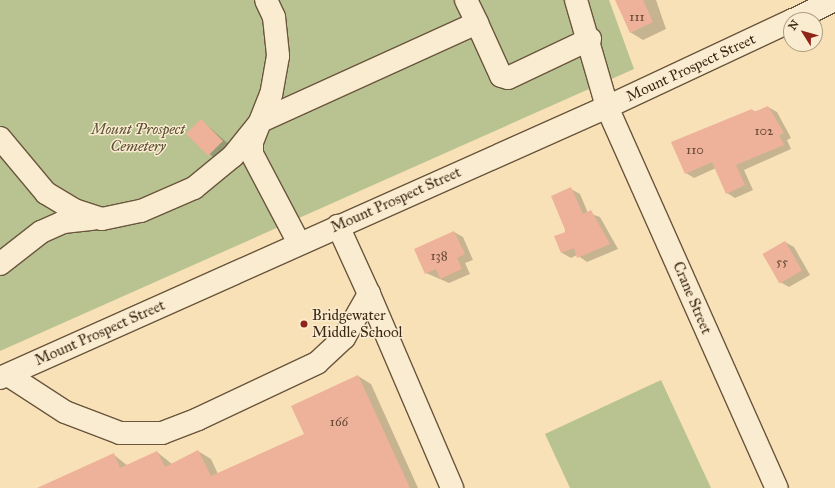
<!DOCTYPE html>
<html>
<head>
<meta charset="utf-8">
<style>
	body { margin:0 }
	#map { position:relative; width:835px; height:488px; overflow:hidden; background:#f8e1b6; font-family:"IM FELL Great Primer",serif }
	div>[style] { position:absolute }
	.green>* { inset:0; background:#b9c391 }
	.shadow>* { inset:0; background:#0003; transform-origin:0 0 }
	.building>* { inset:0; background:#eeb19a; transform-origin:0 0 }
	.roads { filter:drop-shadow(1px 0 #6a563d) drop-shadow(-1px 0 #6a563d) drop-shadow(0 1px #6a563d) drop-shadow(0 -1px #6a563d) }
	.minor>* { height:22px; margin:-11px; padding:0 11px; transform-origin:11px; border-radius:11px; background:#faecd0 }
	.dots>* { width:11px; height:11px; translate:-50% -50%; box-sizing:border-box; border:2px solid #faecd0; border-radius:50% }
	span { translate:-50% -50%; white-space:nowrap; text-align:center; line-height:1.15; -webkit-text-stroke:3px #faecd0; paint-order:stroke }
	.number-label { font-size:13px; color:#684a36 }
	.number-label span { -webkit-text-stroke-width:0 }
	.street-label { font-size:15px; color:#3b2715 }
	.park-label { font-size:15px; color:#5a4e34; font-style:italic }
	.poi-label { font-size:15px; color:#3b2715 }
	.left { translate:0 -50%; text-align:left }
	.north { position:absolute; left:783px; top:12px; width:40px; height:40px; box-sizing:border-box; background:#faecd0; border:1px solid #ae9d85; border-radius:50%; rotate:307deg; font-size:11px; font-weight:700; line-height:16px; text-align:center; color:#3b2715 }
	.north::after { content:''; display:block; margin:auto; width:14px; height:18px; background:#8f2418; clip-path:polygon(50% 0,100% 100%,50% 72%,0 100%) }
</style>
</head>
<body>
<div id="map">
	<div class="green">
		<i style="clip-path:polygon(0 0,609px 0,634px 69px,0 351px)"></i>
		<i style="clip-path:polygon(661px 380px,711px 488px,570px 488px,545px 434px)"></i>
	</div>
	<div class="shadow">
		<i style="clip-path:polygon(616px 0,656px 0,666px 29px,643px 40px,630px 32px)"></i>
		<i style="clip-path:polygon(768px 107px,777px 112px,791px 138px,787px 140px,791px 149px,744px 170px,753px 190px,735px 198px,727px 193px,716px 168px,694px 178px,686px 173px,752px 110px,756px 112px)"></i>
		<i style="left:201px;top:120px;width:40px;height:20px;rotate:41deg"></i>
		<i style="clip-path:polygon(571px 189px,580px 194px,588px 213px,600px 217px,618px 249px,587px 262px,577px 255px,571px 258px,562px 253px)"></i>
		<i style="clip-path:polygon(454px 232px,463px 237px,473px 260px,465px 263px,470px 274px,449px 283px,426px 273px)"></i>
		<i style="clip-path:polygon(785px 242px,794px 247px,810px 275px,789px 287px,780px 282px)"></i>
		<i style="clip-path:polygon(358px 376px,371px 384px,418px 488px,40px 488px,113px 454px,128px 466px,157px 452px,172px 464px,198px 451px,211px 459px,218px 474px,305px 435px)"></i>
	</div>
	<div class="building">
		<i style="clip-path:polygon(615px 0,643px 0,653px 22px,630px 33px)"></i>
		<i style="clip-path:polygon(768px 106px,784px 133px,779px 135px,784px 145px,736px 165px,745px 185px,726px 194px,712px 162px,685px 174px,671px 142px,752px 109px,754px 112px)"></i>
		<i style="left:201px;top:119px;width:31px;height:21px;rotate:45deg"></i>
		<i style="clip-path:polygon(571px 187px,583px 214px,591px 210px,610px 244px,577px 258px,574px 248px,561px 253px,554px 236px,566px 232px,551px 196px)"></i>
		<i style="clip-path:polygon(454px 231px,465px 254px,457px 258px,462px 269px,440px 279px,436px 269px,425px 274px,414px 249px)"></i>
		<i style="left:785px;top:241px;width:34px;height:26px;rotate:60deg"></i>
		<i style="clip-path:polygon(358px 375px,410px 488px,37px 488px,114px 453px,120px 468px,157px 451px,165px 467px,198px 450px,211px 476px,304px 434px,291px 406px)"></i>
	</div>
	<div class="roads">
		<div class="minor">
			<i style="left:266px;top:0;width:19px;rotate:65deg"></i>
			<i style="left:274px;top:17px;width:39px;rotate:84deg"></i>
			<i style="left:278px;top:56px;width:39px;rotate:100deg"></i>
			<i style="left:271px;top:94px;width:52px;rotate:111.6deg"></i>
			<i style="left:252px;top:142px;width:12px;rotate:90deg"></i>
			<i style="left:252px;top:154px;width:101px;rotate:62.2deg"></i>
			<i style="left:466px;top:0;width:25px;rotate:64deg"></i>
			<i style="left:576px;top:0;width:111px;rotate:73.8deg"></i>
			<i style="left:607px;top:107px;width:417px;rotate:66deg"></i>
			<i style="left:793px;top:20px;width:47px;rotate:-25.5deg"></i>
			<i style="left:0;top:138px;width:72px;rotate:50.1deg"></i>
			<i style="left:46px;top:193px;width:33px;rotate:31deg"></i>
			<i style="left:74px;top:210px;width:29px;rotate:18deg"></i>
			<i style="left:102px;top:219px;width:40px;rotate:-12deg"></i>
			<i style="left:141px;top:211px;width:58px;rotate:-23.5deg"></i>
			<i style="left:194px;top:188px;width:50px;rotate:-39.4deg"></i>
			<i style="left:233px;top:156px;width:45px;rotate:-51.3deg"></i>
			<i style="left:261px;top:121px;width:237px;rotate:-24.4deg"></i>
			<i style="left:477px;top:23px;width:58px;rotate:65.6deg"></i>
			<i style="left:501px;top:76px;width:7px;rotate:16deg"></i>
			<i style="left:508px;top:78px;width:91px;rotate:-25.4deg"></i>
			<i style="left:0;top:264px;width:52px;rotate:-38deg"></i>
			<i style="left:41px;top:232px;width:24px;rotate:-24deg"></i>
			<i style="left:63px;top:222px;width:30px;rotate:-6deg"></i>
			<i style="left:369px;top:294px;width:211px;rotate:66.8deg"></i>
			<i style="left:8px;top:375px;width:68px;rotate:33deg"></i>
			<i style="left:65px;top:412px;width:59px;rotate:20.9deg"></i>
			<i style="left:120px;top:433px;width:42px"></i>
			<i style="left:162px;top:433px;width:39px;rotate:-21deg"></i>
			<i style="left:198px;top:419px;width:132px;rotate:-25.2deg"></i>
			<i style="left:317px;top:363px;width:37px;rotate:-43deg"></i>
			<i style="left:344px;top:338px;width:51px;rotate:-60.4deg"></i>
			<i style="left:369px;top:294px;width:75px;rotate:-114.5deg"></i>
			<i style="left:0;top:378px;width:665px;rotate:-24.06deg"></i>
			<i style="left:607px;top:107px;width:203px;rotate:-25.1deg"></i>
		</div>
	</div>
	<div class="dots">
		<i style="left:304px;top:324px;background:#8f2418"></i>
	</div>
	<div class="number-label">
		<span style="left:637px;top:17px">111</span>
		<span style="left:764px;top:131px">102</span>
		<span style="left:695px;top:150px">110</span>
		<span style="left:439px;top:256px">138</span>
		<span style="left:782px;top:262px">55</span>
		<span style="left:339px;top:422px">166</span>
	</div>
	<div class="street-label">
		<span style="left:691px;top:68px;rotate:-25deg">Mount Prospect Street</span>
		<span style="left:396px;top:200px;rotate:-24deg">Mount Prospect Street</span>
		<span style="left:692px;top:298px;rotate:67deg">Crane Street</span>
		<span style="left:100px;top:333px;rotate:-24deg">Mount Prospect Street</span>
	</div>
	<div class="park-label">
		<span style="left:138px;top:138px">Mount Prospect<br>Cemetery</span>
	</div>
	<div class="poi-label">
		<span class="left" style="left:312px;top:324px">Bridgewater<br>Middle School</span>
	</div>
	<div class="north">N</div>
</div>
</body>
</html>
